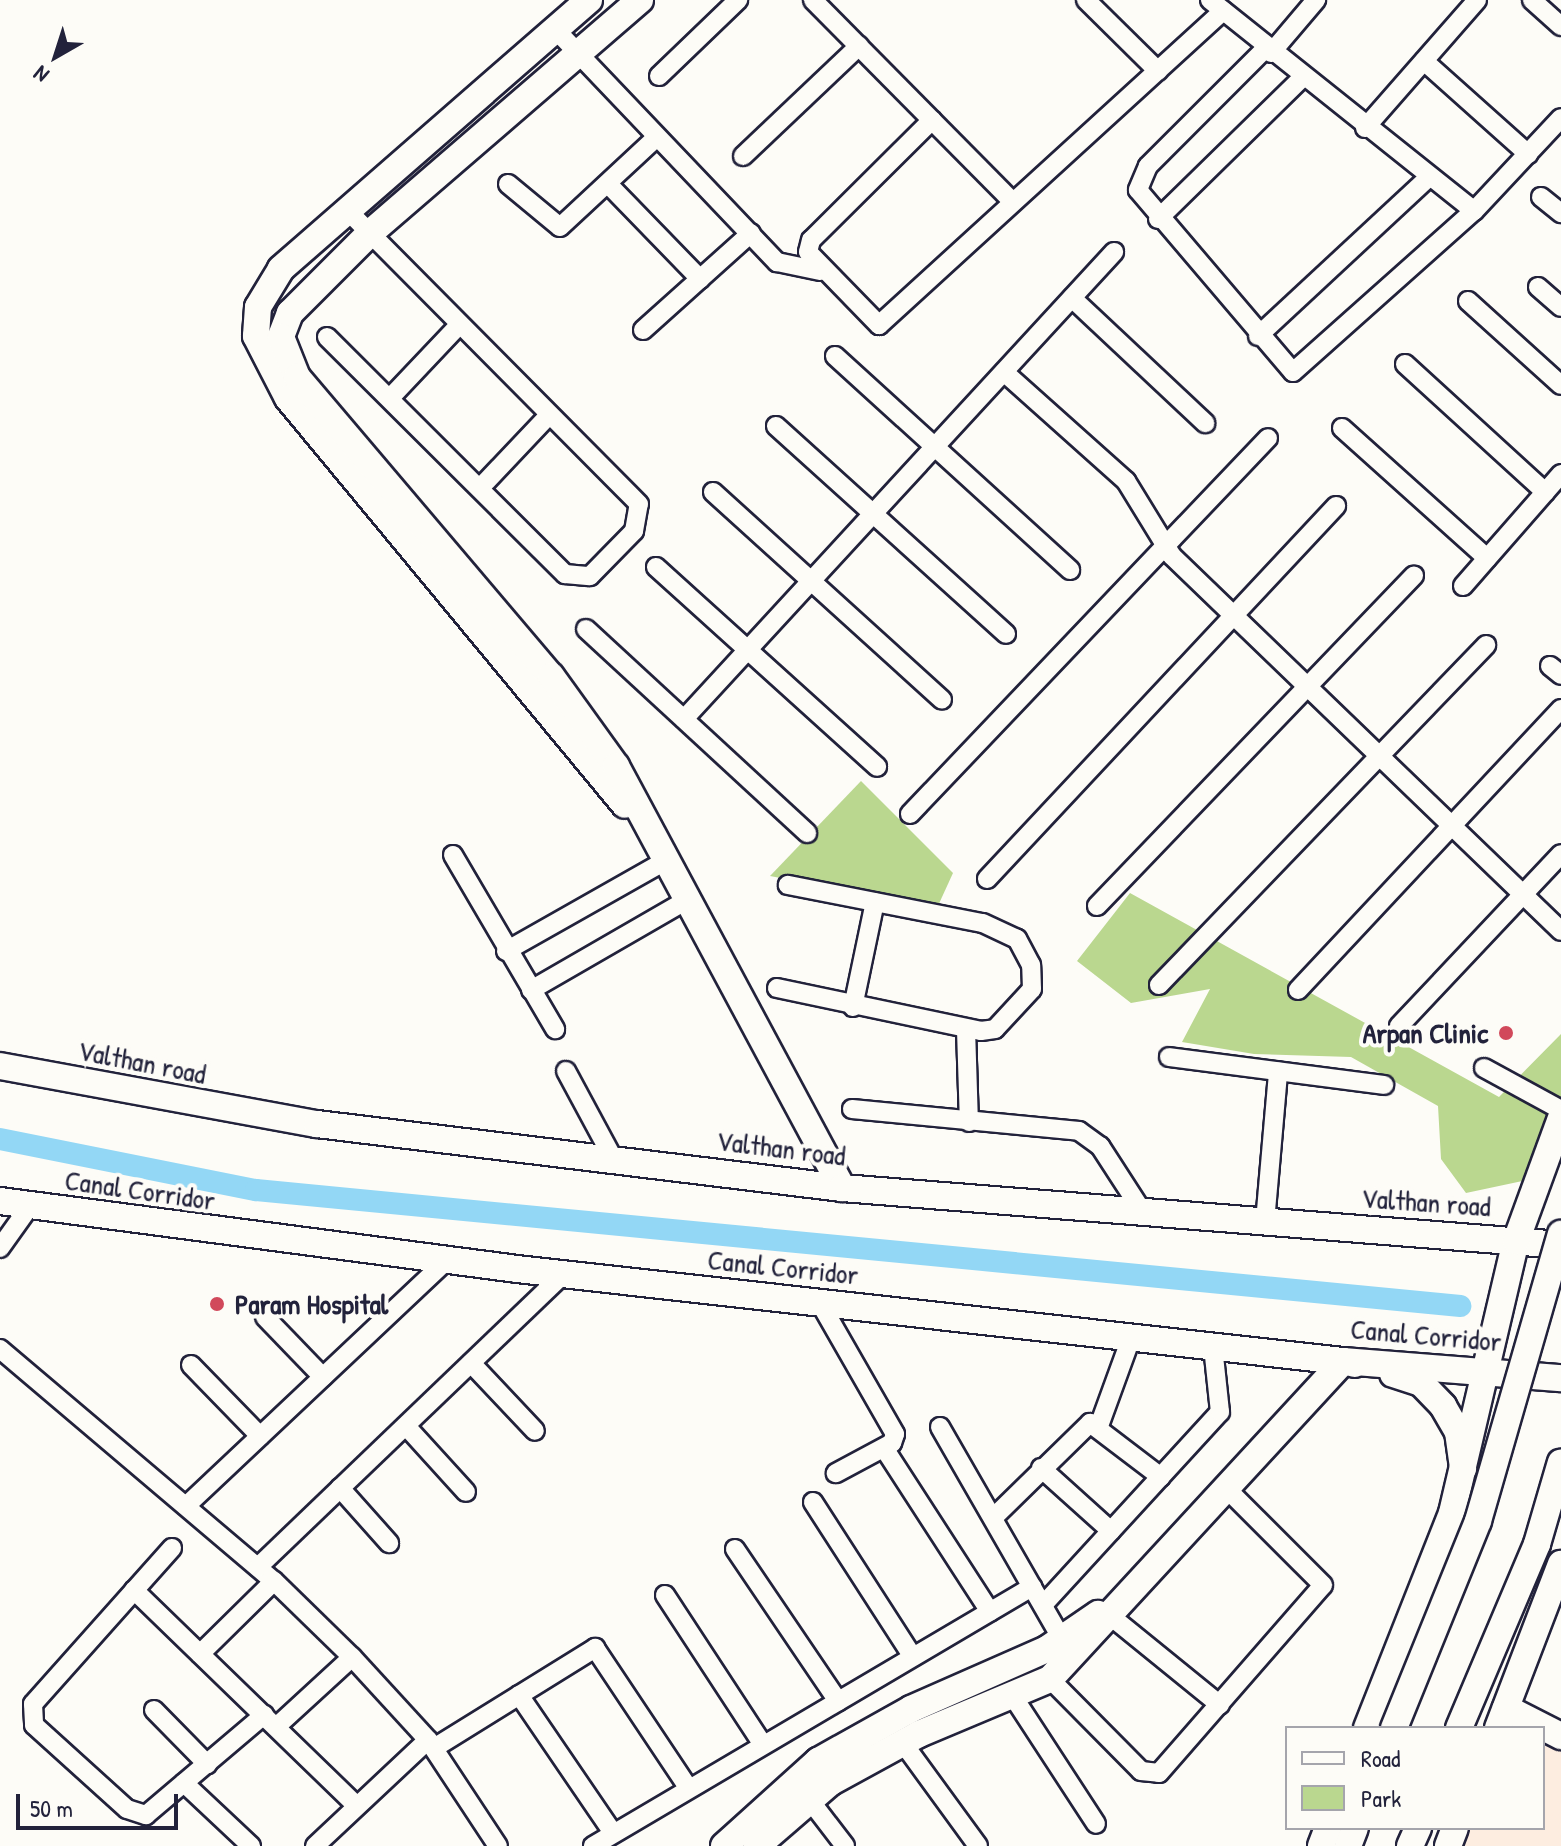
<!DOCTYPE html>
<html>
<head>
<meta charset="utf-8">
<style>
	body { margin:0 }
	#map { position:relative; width:1561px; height:1846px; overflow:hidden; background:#fdfcf7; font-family:"Patrick Hand",sans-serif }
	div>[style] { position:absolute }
	.built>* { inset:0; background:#fdede0 }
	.green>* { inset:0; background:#bad78f }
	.canal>* { height:22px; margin:-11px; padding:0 11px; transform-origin:11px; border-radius:11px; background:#93d7f5 }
	.roads { filter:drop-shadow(2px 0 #22223b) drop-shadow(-2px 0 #22223b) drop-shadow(0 2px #22223b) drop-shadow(0 -2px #22223b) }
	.street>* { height:18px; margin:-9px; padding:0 9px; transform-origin:9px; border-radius:9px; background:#fdfcf7 }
	.secondary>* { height:26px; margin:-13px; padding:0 13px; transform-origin:13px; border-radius:13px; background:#fdfcf7 }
	.bridges { filter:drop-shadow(2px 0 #22223b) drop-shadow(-2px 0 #22223b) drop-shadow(0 2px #22223b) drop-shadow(0 -2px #22223b) }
	.secondary-bridge>* { height:26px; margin:-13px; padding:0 13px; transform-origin:13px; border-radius:13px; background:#fdfcf7 }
	.dots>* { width:22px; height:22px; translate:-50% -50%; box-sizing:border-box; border:4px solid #fdfcf7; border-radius:50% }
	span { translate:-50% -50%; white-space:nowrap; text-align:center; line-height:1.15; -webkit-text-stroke:8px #fdfcf7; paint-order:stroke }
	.poi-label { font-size:28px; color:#22223b; font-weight:700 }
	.right { translate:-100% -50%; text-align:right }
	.left { translate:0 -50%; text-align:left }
	.street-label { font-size:28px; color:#22223b }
	.legend { position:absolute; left:1285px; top:1726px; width:260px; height:104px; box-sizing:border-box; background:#fdfcf7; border:2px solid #a5a5ac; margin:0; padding:10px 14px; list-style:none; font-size:24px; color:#22223b }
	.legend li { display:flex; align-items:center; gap:16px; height:40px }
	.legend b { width:40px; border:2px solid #a5a5ac }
	.north { position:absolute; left:16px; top:16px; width:80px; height:80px; -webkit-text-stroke:6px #fdfcf7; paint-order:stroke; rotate:219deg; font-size:22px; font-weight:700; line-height:32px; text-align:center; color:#22223b }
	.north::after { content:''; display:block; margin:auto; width:28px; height:36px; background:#22223b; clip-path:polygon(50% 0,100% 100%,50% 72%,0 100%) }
	.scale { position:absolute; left:16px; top:1794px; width:162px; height:36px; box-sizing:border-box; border:4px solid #22223b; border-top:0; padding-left:10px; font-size:24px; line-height:28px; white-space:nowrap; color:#22223b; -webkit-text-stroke:6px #fdfcf7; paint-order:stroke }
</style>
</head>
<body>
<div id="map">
	<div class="built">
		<i style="clip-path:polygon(1543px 1741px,1561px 1751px,1561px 1846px,1458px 1846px,1466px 1828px,1543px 1828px)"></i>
	</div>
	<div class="green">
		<i style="clip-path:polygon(861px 781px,953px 873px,937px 908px,770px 876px)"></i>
		<i style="clip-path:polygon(1130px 893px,1499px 1097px,1561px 1034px,1561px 1100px,1527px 1180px,1466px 1193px,1441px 1159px,1438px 1106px,1351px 1057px,1254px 1054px,1182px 1042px,1210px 989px,1131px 1003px,1077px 961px)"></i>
	</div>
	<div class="canal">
		<i style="left:0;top:1139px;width:261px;rotate:11.3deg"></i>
		<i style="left:256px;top:1190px;width:1210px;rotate:5.5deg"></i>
	</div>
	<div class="roads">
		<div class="street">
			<i style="left:813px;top:0;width:284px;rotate:45.3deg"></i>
			<i style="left:1086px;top:0;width:101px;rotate:44.6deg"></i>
			<i style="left:1210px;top:0;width:338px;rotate:38.6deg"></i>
			<i style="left:1532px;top:0;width:39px;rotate:42deg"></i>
			<i style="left:555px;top:29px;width:322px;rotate:46.4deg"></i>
			<i style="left:777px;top:262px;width:44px;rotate:11.8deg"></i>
			<i style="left:1266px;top:48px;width:167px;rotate:135deg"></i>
			<i style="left:1148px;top:166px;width:26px;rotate:113deg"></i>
			<i style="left:1138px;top:190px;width:239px;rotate:49.6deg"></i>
			<i style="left:1293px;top:372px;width:242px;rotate:-41.7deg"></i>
			<i style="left:1474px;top:211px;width:127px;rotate:-46.9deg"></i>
			<i style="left:1271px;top:53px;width:70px;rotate:-49.7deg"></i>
			<i style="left:1424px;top:61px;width:140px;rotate:41.8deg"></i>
			<i style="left:659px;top:76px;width:110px;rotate:-43.9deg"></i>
			<i style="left:932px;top:120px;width:170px;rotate:135.2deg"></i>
			<i style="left:811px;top:240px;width:12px;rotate:104deg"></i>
			<i style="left:808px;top:252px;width:102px;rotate:45.8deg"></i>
			<i style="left:879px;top:325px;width:466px;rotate:-42.4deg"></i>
			<i style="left:1365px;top:128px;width:170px;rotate:-48.8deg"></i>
			<i style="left:743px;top:156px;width:160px;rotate:-43.5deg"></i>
			<i style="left:508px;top:184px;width:67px;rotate:39.6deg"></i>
			<i style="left:560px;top:227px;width:132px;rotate:-42.9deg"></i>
			<i style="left:609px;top:185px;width:131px;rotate:45.9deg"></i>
			<i style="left:1541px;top:197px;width:26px;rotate:39deg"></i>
			<i style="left:1158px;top:219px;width:202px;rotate:-44.4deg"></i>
			<i style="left:1538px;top:287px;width:30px;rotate:41deg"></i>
			<i style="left:1072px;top:298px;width:183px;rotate:43.2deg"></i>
			<i style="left:1468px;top:301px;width:125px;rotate:42.1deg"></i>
			<i style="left:643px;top:330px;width:145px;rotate:-41.9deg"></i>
			<i style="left:1258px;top:336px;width:233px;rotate:-42.9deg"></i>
			<i style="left:327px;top:337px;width:336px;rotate:44.9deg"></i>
			<i style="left:565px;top:574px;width:25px;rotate:5deg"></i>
			<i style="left:590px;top:576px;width:63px;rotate:-45.6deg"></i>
			<i style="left:634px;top:531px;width:27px;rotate:-80deg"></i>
			<i style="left:639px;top:504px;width:417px;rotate:-134.8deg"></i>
			<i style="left:835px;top:356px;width:318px;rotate:42.3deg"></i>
			<i style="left:1405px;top:364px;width:190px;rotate:42.4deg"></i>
			<i style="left:1004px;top:372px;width:164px;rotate:41.8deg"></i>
			<i style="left:1126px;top:481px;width:88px;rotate:58.5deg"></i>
			<i style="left:1172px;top:556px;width:540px;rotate:43.95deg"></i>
			<i style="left:390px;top:398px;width:100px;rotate:-46.6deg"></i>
			<i style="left:776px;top:426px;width:310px;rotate:42.1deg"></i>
			<i style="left:1342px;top:428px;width:195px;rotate:41.9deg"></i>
			<i style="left:480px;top:488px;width:100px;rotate:-46.6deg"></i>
			<i style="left:713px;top:492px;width:309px;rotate:42.2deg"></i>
			<i style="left:656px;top:567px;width:298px;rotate:42.1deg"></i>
			<i style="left:1463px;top:586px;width:149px;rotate:-48.8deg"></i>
			<i style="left:586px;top:629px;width:301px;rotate:42.7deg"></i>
			<i style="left:1550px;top:666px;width:14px;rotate:39deg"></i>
			<i style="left:684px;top:719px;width:635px;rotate:-47.36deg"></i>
			<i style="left:910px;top:814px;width:519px;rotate:-46.4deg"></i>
			<i style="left:453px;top:855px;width:202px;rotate:59.6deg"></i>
			<i style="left:987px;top:879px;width:511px;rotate:-46.9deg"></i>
			<i style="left:1097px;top:906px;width:458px;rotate:-46.2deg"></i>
			<i style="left:506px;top:951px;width:180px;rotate:-29.5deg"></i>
			<i style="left:1159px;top:985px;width:472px;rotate:-46.1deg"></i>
			<i style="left:777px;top:988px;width:208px;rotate:11.9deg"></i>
			<i style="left:981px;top:1031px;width:14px;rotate:-8deg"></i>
			<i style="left:995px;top:1029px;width:54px;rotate:-47.2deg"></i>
			<i style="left:1032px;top:989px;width:24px;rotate:-92deg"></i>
			<i style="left:1031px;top:965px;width:30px;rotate:-118deg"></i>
			<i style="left:1017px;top:939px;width:38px;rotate:-155deg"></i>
			<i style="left:982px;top:923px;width:198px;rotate:-168.9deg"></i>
			<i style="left:531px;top:990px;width:178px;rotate:-30deg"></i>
			<i style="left:1298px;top:990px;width:385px;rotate:-46.9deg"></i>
			<i style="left:853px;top:1007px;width:107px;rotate:-78.2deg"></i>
			<i style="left:1399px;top:1026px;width:236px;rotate:-46.7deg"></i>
			<i style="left:966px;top:1029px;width:93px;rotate:88.2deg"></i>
			<i style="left:1169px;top:1057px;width:217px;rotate:7.4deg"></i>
			<i style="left:1484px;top:1068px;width:88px;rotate:28.6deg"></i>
			<i style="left:566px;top:1071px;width:101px;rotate:61.7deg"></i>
			<i style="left:852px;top:1109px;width:228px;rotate:5.5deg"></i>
			<i style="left:1079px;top:1131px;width:26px;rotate:36deg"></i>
			<i style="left:1100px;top:1146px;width:77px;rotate:57.1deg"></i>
			<i style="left:1265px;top:1222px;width:151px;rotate:-85deg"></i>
			<i style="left:0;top:1248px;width:52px;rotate:-54.5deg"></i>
			<i style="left:820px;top:1303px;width:151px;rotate:60.2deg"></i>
			<i style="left:895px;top:1434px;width:9px;rotate:108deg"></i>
			<i style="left:892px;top:1443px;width:64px;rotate:151.8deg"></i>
			<i style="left:265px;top:1317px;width:83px;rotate:46deg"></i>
			<i style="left:0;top:1349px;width:359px;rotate:40.3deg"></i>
			<i style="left:274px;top:1581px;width:109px;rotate:44.3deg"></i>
			<i style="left:352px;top:1657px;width:113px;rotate:47.5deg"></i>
			<i style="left:428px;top:1740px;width:127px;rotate:56.6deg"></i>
			<i style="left:471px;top:1363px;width:93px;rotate:46.7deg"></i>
			<i style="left:191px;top:1365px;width:99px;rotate:45.8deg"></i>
			<i style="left:406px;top:1426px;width:89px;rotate:47.7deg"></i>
			<i style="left:1099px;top:1426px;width:94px;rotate:-70deg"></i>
			<i style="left:940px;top:1427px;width:245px;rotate:60.1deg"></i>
			<i style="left:884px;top:1448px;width:195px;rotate:57.1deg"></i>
			<i style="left:1041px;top:1468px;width:94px;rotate:42deg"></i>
			<i style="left:340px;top:1488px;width:74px;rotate:48.3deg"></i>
			<i style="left:813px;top:1502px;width:184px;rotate:57.2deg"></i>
			<i style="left:186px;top:1506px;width:359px;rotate:-43.3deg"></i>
			<i style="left:993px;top:1518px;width:136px;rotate:-44.4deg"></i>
			<i style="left:1090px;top:1423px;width:89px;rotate:37.3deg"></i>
			<i style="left:172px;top:1548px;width:209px;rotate:131.7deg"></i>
			<i style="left:33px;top:1704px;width:21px;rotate:87deg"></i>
			<i style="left:34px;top:1725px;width:125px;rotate:42.1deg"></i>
			<i style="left:127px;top:1809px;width:20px;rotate:18deg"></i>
			<i style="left:146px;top:1815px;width:155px;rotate:-40.3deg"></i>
			<i style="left:735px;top:1549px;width:184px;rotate:55.9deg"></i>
			<i style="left:258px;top:1567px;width:424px;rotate:-43.8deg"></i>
			<i style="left:134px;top:1590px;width:310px;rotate:44.1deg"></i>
			<i style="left:665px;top:1595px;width:179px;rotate:56.8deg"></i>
			<i style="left:1043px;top:1605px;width:262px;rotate:-47.5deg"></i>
			<i style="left:1220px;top:1412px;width:65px;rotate:-96.1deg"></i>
			<i style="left:1108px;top:1614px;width:144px;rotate:39.1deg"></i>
			<i style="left:200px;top:1654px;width:104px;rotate:-44.6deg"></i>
			<i style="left:1050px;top:1679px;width:129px;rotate:45.3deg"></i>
			<i style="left:1141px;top:1771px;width:18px;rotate:6deg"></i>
			<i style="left:1159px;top:1773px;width:249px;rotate:-48.9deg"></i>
			<i style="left:1323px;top:1585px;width:137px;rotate:-135deg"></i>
			<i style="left:519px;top:1695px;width:167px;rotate:55.7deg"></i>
			<i style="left:1014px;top:1698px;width:150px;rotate:56.9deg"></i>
			<i style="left:154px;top:1710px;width:76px;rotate:45.5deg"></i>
			<i style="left:276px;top:1727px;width:103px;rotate:-42.6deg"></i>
			<i style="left:903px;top:1743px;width:127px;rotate:53.9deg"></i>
			<i style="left:434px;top:1748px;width:190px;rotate:-31.8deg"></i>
			<i style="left:595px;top:1648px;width:169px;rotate:56.3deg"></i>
			<i style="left:184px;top:1783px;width:92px;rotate:43.2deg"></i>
			<i style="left:809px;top:1799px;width:59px;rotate:52.5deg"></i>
			<i style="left:315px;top:1846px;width:155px;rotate:-43.2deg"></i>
			<i style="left:593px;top:1846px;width:510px;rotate:-30.54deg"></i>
		</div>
		<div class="secondary">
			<i style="left:589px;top:0;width:409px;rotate:138.9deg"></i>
			<i style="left:281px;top:269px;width:44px;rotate:121.2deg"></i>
			<i style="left:258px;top:307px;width:29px;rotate:94deg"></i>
			<i style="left:256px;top:336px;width:70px;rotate:62.7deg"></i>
			<i style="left:288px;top:398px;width:528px;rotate:50.37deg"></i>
			<i style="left:640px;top:0;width:358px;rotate:139.2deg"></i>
			<i style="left:369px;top:234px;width:112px;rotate:135deg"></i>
			<i style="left:290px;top:313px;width:26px;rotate:111deg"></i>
			<i style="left:281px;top:337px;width:43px;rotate:68.2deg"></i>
			<i style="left:297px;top:377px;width:392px;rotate:49.7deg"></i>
			<i style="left:551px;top:676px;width:111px;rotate:54.2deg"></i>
			<i style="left:616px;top:766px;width:479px;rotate:61.8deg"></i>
			<i style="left:0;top:1066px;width:322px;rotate:10.4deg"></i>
			<i style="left:317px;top:1124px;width:529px;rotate:6.95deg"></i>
			<i style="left:842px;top:1188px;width:721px;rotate:4.53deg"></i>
			<i style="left:0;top:1201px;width:521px;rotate:7.49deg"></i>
			<i style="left:517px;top:1269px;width:831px;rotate:6.36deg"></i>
			<i style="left:1343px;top:1361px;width:219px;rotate:4.5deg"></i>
			<i style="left:1393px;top:1374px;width:29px;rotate:18deg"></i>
			<i style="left:1421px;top:1383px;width:32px;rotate:46deg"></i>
			<i style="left:1443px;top:1406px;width:30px;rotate:60deg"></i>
			<i style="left:1458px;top:1432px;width:37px;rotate:82deg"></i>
			<i style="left:1506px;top:1708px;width:62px;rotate:27deg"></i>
			<i style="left:1367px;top:1728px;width:231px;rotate:-68.4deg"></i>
			<i style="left:1452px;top:1513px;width:279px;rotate:-76.8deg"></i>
			<i style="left:1516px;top:1241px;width:131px;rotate:-69.9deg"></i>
			<i style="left:1459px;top:1728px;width:200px;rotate:-67deg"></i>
			<i style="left:1537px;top:1544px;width:85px;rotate:-73.7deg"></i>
			<i style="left:1498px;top:1728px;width:176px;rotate:-69deg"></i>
			<i style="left:724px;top:1846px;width:127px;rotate:-42.1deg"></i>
			<i style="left:818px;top:1761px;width:107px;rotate:-29.2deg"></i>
			<i style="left:911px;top:1709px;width:149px;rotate:-23.8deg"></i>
			<i style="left:1047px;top:1649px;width:62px;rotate:-34.5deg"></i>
			<i style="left:757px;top:1846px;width:98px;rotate:-40.9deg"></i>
			<i style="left:831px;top:1782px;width:100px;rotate:-28.6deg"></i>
			<i style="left:919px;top:1734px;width:142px;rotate:-22.8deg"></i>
			<i style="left:1050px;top:1679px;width:432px;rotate:-47.3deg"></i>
			<i style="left:1343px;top:1361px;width:12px;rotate:14deg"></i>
			<i style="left:1321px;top:1846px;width:19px;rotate:-69deg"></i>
			<i style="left:1348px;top:1846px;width:19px;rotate:-69deg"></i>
			<i style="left:1410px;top:1846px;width:20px;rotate:-66deg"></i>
			<i style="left:1448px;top:1846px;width:19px;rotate:-69deg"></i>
		</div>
	</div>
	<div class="bridges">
		<div class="secondary-bridge">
			<i style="left:1394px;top:1728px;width:223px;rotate:-67.9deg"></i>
			<i style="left:1478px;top:1521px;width:299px;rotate:-73.9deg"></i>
		</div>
	</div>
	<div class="dots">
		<i style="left:1506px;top:1033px;background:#d1495b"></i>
		<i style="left:217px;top:1304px;background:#d1495b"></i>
	</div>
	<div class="poi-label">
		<span class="right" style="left:1488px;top:1033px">Arpan Clinic</span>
		<span class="left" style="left:235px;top:1304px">Param Hospital</span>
	</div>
	<div class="street-label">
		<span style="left:142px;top:1062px;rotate:11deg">Valthan road</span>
		<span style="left:781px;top:1148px;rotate:7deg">Valthan road</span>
		<span style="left:140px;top:1190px;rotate:8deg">Canal Corridor</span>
		<span style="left:1426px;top:1202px;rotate:4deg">Valthan road</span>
		<span style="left:783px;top:1267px;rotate:6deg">Canal Corridor</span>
		<span style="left:1426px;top:1335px;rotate:5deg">Canal Corridor</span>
	</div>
	<ul class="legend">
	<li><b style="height:10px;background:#fdfcf7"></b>Road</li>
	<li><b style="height:22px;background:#bad78f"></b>Park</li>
	</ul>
	<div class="north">N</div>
	<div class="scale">50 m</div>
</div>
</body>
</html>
